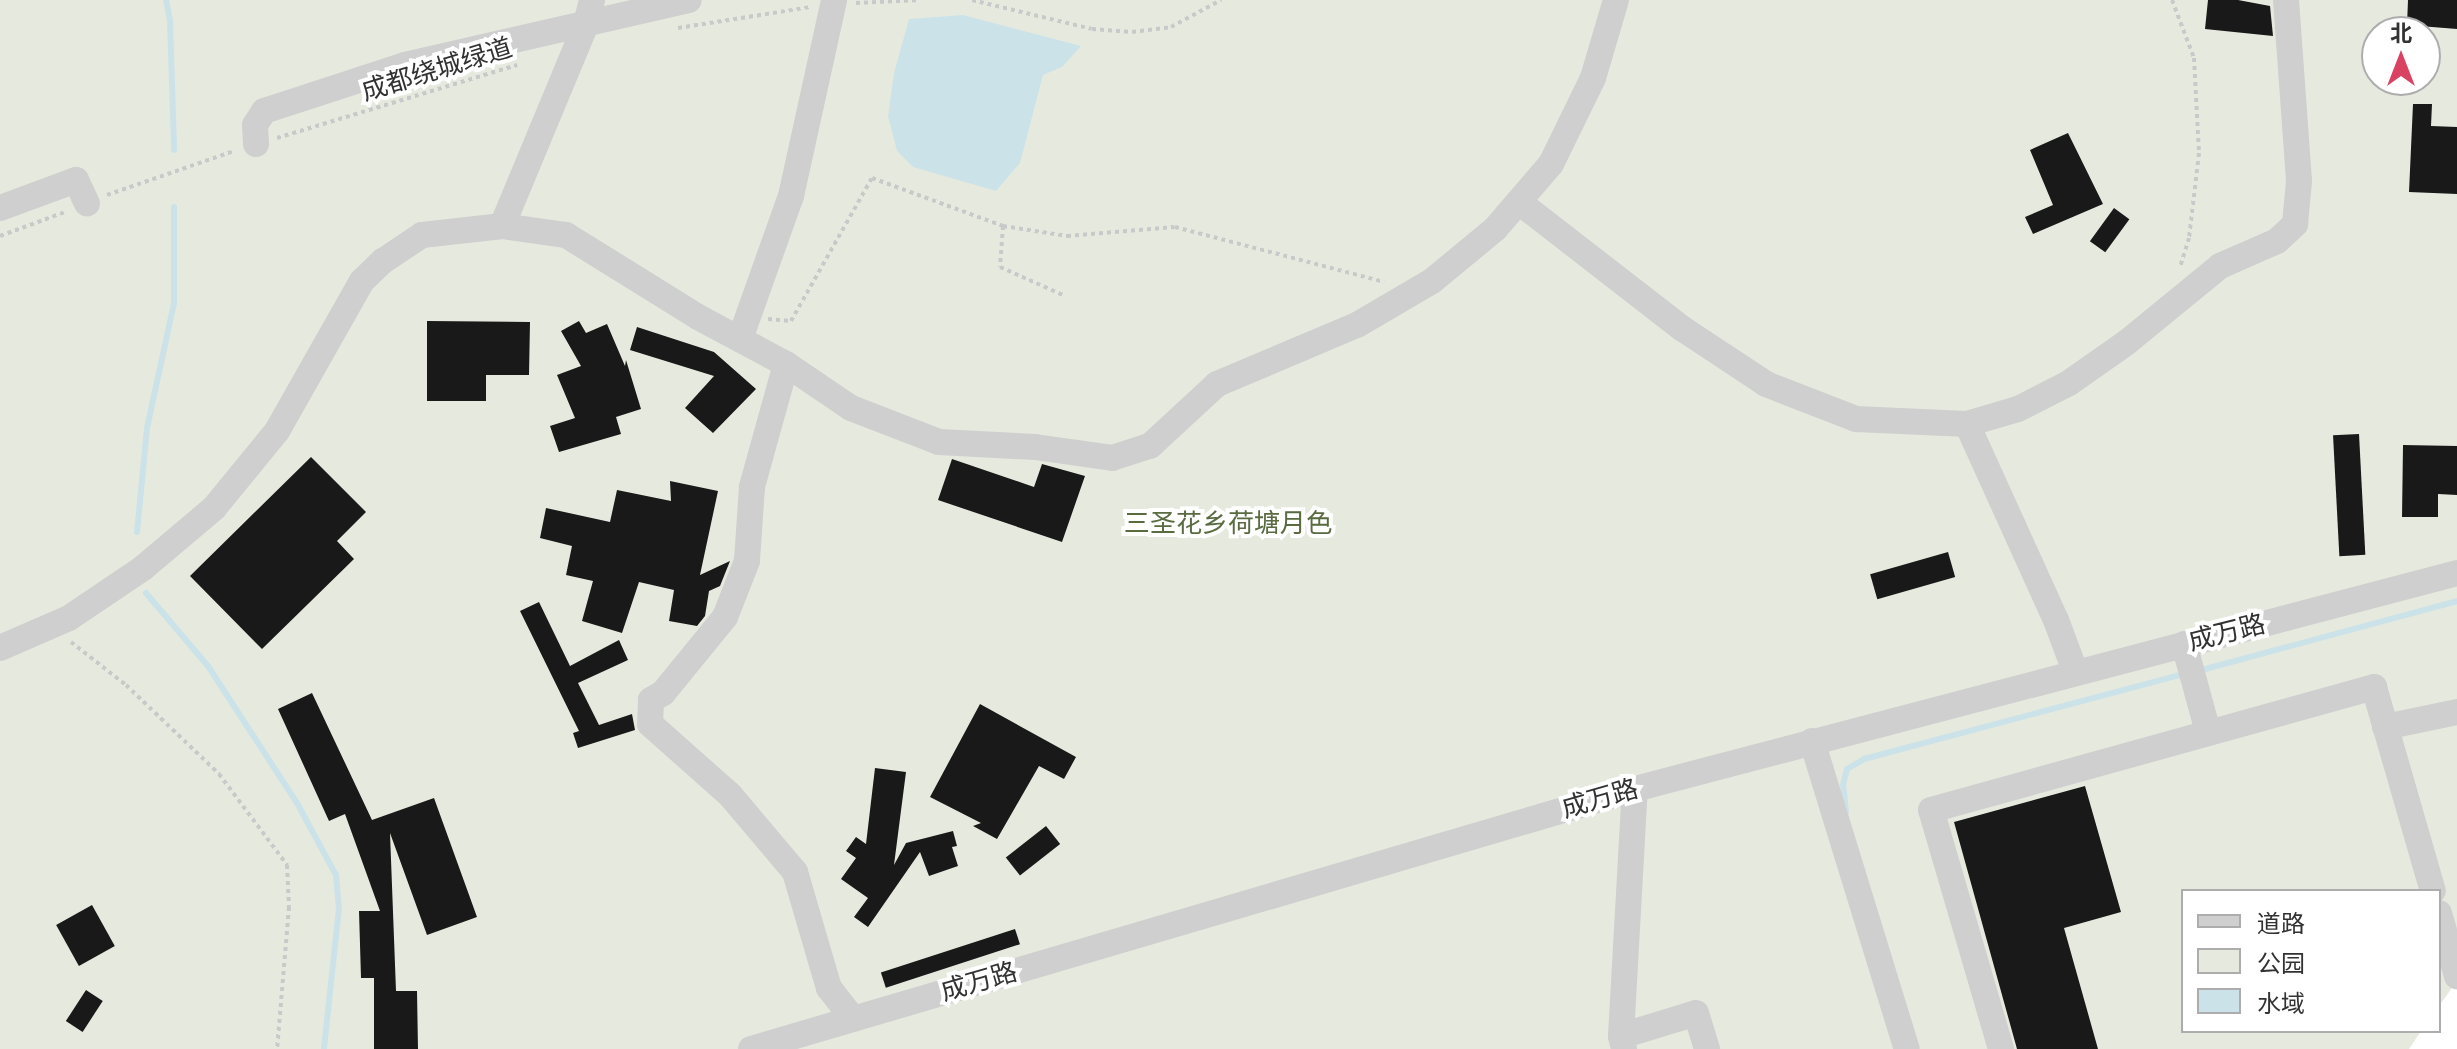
<!DOCTYPE html>
<html>
<head>
<meta charset="utf-8">
<style>
	body { margin:0 }
	#map { position:relative; width:2457px; height:1049px; overflow:hidden; background:#fff; font-family:Roboto,"Noto Sans SC",sans-serif }
	div>[style] { position:absolute }
	.green>* { inset:0; background:#e6eade }
	.water>* { inset:0; background:#cce2e9 }
	.stream>* { height:6px; margin:-3px; padding:0 3px; transform-origin:3px; border-radius:3px; background:#cce2e9 }
	.building>* { inset:0; background:#191919; transform-origin:0 0 }
	.path>* { height:4px; margin-top:-2px; transform-origin:0; background:repeating-linear-gradient(90deg,#c9c9c9 0 4px,transparent 0 8px) }
	.minor>* { height:26px; margin:-13px; padding:0 13px; transform-origin:13px; border-radius:13px; background:#cfcfcf }
	span { translate:-50% -50%; white-space:nowrap; text-align:center; line-height:1.15; -webkit-text-stroke:8px #fff; paint-order:stroke }
	.street-label { font-size:26px; color:#323232 }
	.park-label { font-size:26px; color:#5a6b41 }
	.legend { position:absolute; left:2181px; top:889px; width:260px; height:144px; box-sizing:border-box; background:#fff; border:2px solid #adadad; margin:0; padding:10px 14px; list-style:none; font-size:24px; color:#323232 }
	.legend li { display:flex; align-items:center; gap:16px; height:40px }
	.legend b { width:40px; border:2px solid #adadad }
	.north { position:absolute; left:2361px; top:16px; width:80px; height:80px; box-sizing:border-box; background:#fff; border:2px solid #adadad; border-radius:50%; rotate:0deg; font-size:22px; font-weight:700; line-height:32px; text-align:center; color:#323232 }
	.north::after { content:''; display:block; margin:auto; width:28px; height:36px; background:#da4261; clip-path:polygon(50% 0,100% 100%,50% 72%,0 100%) }
</style>
</head>
<body>
<div id="map">
	<div class="green">
		<i style="clip-path:polygon(evenodd,0 0,2457px 0,2457px 981px,2439px 1006px,2439px 891px,2183px 891px,2183px 1031px,2421px 1031px,2409px 1049px,0 1049px,0 0,2377px 32px,2425px 32px,2425px 80px,2377px 80px,2377px 32px)"></i>
	</div>
	<div class="water">
		<i style="clip-path:polygon(963px 15px,1081px 46px,1062px 67px,1043px 75px,1020px 163px,996px 191px,913px 167px,897px 151px,888px 116px,894px 73px,909px 19px)"></i>
	</div>
	<div class="stream">
		<i style="left:166px;top:0;width:20px;rotate:79deg"></i>
		<i style="left:170px;top:20px;width:130px;rotate:88.2deg"></i>
		<i style="left:137px;top:532px;width:104px;rotate:-84.5deg"></i>
		<i style="left:147px;top:428px;width:128px;rotate:-77.8deg"></i>
		<i style="left:174px;top:303px;width:96px;rotate:-90deg"></i>
		<i style="left:146px;top:593px;width:96px;rotate:49.7deg"></i>
		<i style="left:208px;top:666px;width:163px;rotate:57deg"></i>
		<i style="left:297px;top:803px;width:82px;rotate:61.6deg"></i>
		<i style="left:336px;top:875px;width:33px;rotate:85deg"></i>
		<i style="left:339px;top:908px;width:142px;rotate:96.1deg"></i>
		<i style="left:2198px;top:671px;width:268px;rotate:-15.1deg"></i>
		<i style="left:1846px;top:812px;width:27px;rotate:-96deg"></i>
		<i style="left:1843px;top:785px;width:16px;rotate:-76deg"></i>
		<i style="left:1847px;top:769px;width:20px;rotate:-30deg"></i>
		<i style="left:1864px;top:759px;width:334px;rotate:-14.9deg"></i>
	</div>
	<div class="building">
		<i style="clip-path:polygon(2208px 0,2238px 0,2270px 6px,2273px 36px,2205px 29px)"></i>
		<i style="clip-path:polygon(2408px 0,2457px 0,2457px 29px,2407px 25px)"></i>
		<i style="clip-path:polygon(2413px 104px,2432px 104px,2431px 126px,2457px 127px,2457px 194px,2409px 192px)"></i>
		<i style="clip-path:polygon(2068px 133px,2103px 204px,2033px 234px,2025px 217px,2053px 205px,2030px 150px)"></i>
		<i style="left:2114px;top:208px;width:19px;height:41px;rotate:36deg"></i>
		<i style="clip-path:polygon(427px 321px,530px 322px,529px 375px,486px 375px,486px 401px,427px 401px)"></i>
		<i style="clip-path:polygon(579px 321px,586px 333px,607px 324px,625px 366px,626px 360px,641px 409px,616px 417px,621px 434px,559px 452px,550px 426px,575px 418px,557px 375px,581px 366px,561px 331px)"></i>
		<i style="clip-path:polygon(637px 327px,714px 352px,756px 389px,713px 433px,685px 408px,714px 376px,630px 350px)"></i>
		<i style="left:2359px;top:434px;width:121px;height:26px;rotate:87deg"></i>
		<i style="clip-path:polygon(2403px 445px,2457px 446px,2457px 495px,2438px 494px,2438px 517px,2402px 517px)"></i>
		<i style="clip-path:polygon(311px 457px,366px 512px,337px 541px,354px 559px,262px 649px,190px 576px)"></i>
		<i style="clip-path:polygon(952px 459px,1034px 487px,1042px 464px,1085px 476px,1062px 542px,938px 500px)"></i>
		<i style="clip-path:polygon(670px 481px,718px 491px,700px 575px,730px 561px,720px 586px,709px 591px,705px 616px,697px 626px,669px 621px,674px 590px,639px 582px,622px 633px,582px 621px,593px 581px,566px 575px,572px 546px,540px 538px,546px 508px,610px 522px,617px 490px,671px 501px)"></i>
		<i style="left:1948px;top:552px;width:26px;height:81px;rotate:74deg"></i>
		<i style="clip-path:polygon(539px 602px,570px 666px,619px 640px,628px 660px,578px 683px,599px 725px,632px 714px,635px 730px,578px 748px,573px 733px,579px 731px,520px 611px)"></i>
		<i style="clip-path:polygon(312px 693px,372px 820px,434px 798px,477px 917px,427px 935px,390px 833px,396px 991px,417px 991px,418px 1049px,374px 1049px,374px 978px,361px 978px,359px 911px,380px 911px,345px 814px,329px 821px,278px 709px)"></i>
		<i style="clip-path:polygon(980px 704px,1076px 757px,1064px 779px,1039px 766px,997px 839px,973px 826px,981px 823px,930px 797px)"></i>
		<i style="clip-path:polygon(875px 768px,906px 772px,894px 865px,906px 843px,953px 831px,957px 846px,952px 847px,958px 866px,929px 876px,920px 852px,868px 927px,854px 917px,868px 898px,841px 879px,856px 858px,846px 851px,856px 837px,866px 844px)"></i>
		<i style="clip-path:polygon(2085px 786px,2121px 912px,2064px 928px,2098px 1049px,2017px 1049px,1954px 822px)"></i>
		<i style="left:1046px;top:826px;width:23px;height:51px;rotate:52deg"></i>
		<i style="left:92px;top:905px;width:47px;height:41px;rotate:61deg"></i>
		<i style="left:1015px;top:929px;width:16px;height:141px;rotate:72deg"></i>
		<i style="left:86px;top:990px;width:20px;height:37px;rotate:33deg"></i>
	</div>
	<div class="path">
		<i style="left:972px;top:0;width:123px;rotate:13.6deg"></i>
		<i style="left:1092px;top:29px;width:40px;rotate:4.3deg"></i>
		<i style="left:1132px;top:32px;width:39px;rotate:-7deg"></i>
		<i style="left:1171px;top:27px;width:57px;rotate:-28.4deg"></i>
		<i style="left:2172px;top:0;width:62px;rotate:69.2deg"></i>
		<i style="left:2194px;top:58px;width:95px;rotate:87deg"></i>
		<i style="left:2199px;top:153px;width:86px;rotate:96.7deg"></i>
		<i style="left:2189px;top:238px;width:30px;rotate:107deg"></i>
		<i style="left:856px;top:3px;width:64px;rotate:-2.7deg"></i>
		<i style="left:678px;top:28px;width:135px;rotate:-9deg"></i>
		<i style="left:277px;top:138px;width:251px;rotate:-16.9deg"></i>
		<i style="left:107px;top:195px;width:134px;rotate:-19.1deg"></i>
		<i style="left:1003px;top:226px;width:65px;rotate:8.9deg"></i>
		<i style="left:1067px;top:236px;width:108px;rotate:-4.8deg"></i>
		<i style="left:1175px;top:227px;width:216px;rotate:14.7deg"></i>
		<i style="left:0;top:236px;width:69px;rotate:-20.3deg"></i>
		<i style="left:768px;top:319px;width:23px;rotate:5deg"></i>
		<i style="left:791px;top:321px;width:164px;rotate:-60.5deg"></i>
		<i style="left:872px;top:178px;width:140px;rotate:20.1deg"></i>
		<i style="left:1003px;top:226px;width:41px;rotate:94.2deg"></i>
		<i style="left:1000px;top:267px;width:71px;rotate:24deg"></i>
		<i style="left:71px;top:642px;width:70px;rotate:38deg"></i>
		<i style="left:126px;top:685px;width:129px;rotate:43.7deg"></i>
		<i style="left:219px;top:774px;width:114px;rotate:53.2deg"></i>
		<i style="left:287px;top:865px;width:42px;rotate:87.3deg"></i>
		<i style="left:289px;top:907px;width:143px;rotate:94.8deg"></i>
	</div>
	<div class="minor">
		<i style="left:256px;top:144px;width:19px;rotate:-93deg"></i>
		<i style="left:255px;top:125px;width:17px;rotate:-57deg"></i>
		<i style="left:264px;top:111px;width:148px;rotate:-18.1deg"></i>
		<i style="left:405px;top:65px;width:291px;rotate:-12.9deg"></i>
		<i style="left:1519px;top:202px;width:207px;rotate:37.8deg"></i>
		<i style="left:1683px;top:329px;width:100px;rotate:33.5deg"></i>
		<i style="left:1766px;top:384px;width:97px;rotate:21.3deg"></i>
		<i style="left:1856px;top:419px;width:111px;rotate:2.6deg"></i>
		<i style="left:1967px;top:424px;width:53px;rotate:-16.4deg"></i>
		<i style="left:2018px;top:409px;width:57px;rotate:-27deg"></i>
		<i style="left:2069px;top:383px;width:70px;rotate:-35.1deg"></i>
		<i style="left:2126px;top:343px;width:122px;rotate:-39.3deg"></i>
		<i style="left:2220px;top:266px;width:62px;rotate:-23.7deg"></i>
		<i style="left:2277px;top:241px;width:25px;rotate:-43deg"></i>
		<i style="left:2295px;top:224px;width:43px;rotate:-84.7deg"></i>
		<i style="left:2299px;top:181px;width:181px;rotate:-94.1deg"></i>
		<i style="left:0;top:208px;width:81px;rotate:-20.2deg"></i>
		<i style="left:76px;top:180px;width:26px;rotate:65deg"></i>
		<i style="left:502px;top:226px;width:219px;rotate:-67.4deg"></i>
		<i style="left:586px;top:24px;width:25px;rotate:-76deg"></i>
		<i style="left:740px;top:339px;width:152px;rotate:-70.4deg"></i>
		<i style="left:791px;top:196px;width:201px;rotate:-77.6deg"></i>
		<i style="left:786px;top:364px;width:128px;rotate:105.5deg"></i>
		<i style="left:752px;top:487px;width:74px;rotate:93.9deg"></i>
		<i style="left:747px;top:561px;width:60px;rotate:111.4deg"></i>
		<i style="left:725px;top:617px;width:98px;rotate:129.2deg"></i>
		<i style="left:663px;top:693px;width:14px;rotate:150deg"></i>
		<i style="left:651px;top:700px;width:24px;rotate:92deg"></i>
		<i style="left:650px;top:724px;width:107px;rotate:41.6deg"></i>
		<i style="left:730px;top:795px;width:101px;rotate:49.8deg"></i>
		<i style="left:795px;top:872px;width:121px;rotate:73.7deg"></i>
		<i style="left:829px;top:988px;width:39px;rotate:52deg"></i>
		<i style="left:1967px;top:424px;width:215px;rotate:65.6deg"></i>
		<i style="left:2056px;top:620px;width:54px;rotate:69.6deg"></i>
		<i style="left:2184px;top:644px;width:91px;rotate:74.7deg"></i>
		<i style="left:0;top:648px;width:75px;rotate:-23.5deg"></i>
		<i style="left:69px;top:618px;width:89px;rotate:-34deg"></i>
		<i style="left:143px;top:568px;width:93px;rotate:-40.2deg"></i>
		<i style="left:214px;top:508px;width:99px;rotate:-50.7deg"></i>
		<i style="left:277px;top:431px;width:172px;rotate:-60.5deg"></i>
		<i style="left:362px;top:281px;width:29px;rotate:-44deg"></i>
		<i style="left:383px;top:261px;width:47px;rotate:-33.7deg"></i>
		<i style="left:422px;top:235px;width:81px;rotate:-6.4deg"></i>
		<i style="left:502px;top:226px;width:65px;rotate:8deg"></i>
		<i style="left:566px;top:235px;width:155px;rotate:31.8deg"></i>
		<i style="left:698px;top:317px;width:100px;rotate:28.1deg"></i>
		<i style="left:786px;top:364px;width:78px;rotate:34.1deg"></i>
		<i style="left:851px;top:408px;width:94px;rotate:21.1deg"></i>
		<i style="left:939px;top:442px;width:96px;rotate:3deg"></i>
		<i style="left:1035px;top:447px;width:78px;rotate:8.1deg"></i>
		<i style="left:1112px;top:458px;width:40px;rotate:-18deg"></i>
		<i style="left:1150px;top:446px;width:91px;rotate:-42.8deg"></i>
		<i style="left:1217px;top:384px;width:152px;rotate:-22.9deg"></i>
		<i style="left:1357px;top:325px;width:87px;rotate:-30.4deg"></i>
		<i style="left:1432px;top:281px;width:82px;rotate:-39.5deg"></i>
		<i style="left:1495px;top:229px;width:86px;rotate:-49.3deg"></i>
		<i style="left:1551px;top:164px;width:96px;rotate:-64deg"></i>
		<i style="left:1593px;top:78px;width:81px;rotate:-73.6deg"></i>
		<i style="left:2385px;top:727px;width:74px;rotate:-11.8deg"></i>
		<i style="left:1812px;top:741px;width:322px;rotate:72.9deg"></i>
		<i style="left:2439px;top:913px;width:66px;rotate:74.1deg"></i>
		<i style="left:1621px;top:1036px;width:78px;rotate:-17deg"></i>
		<i style="left:1696px;top:1013px;width:38px;rotate:73deg"></i>
		<i style="left:751px;top:1049px;width:921px;rotate:-16.39deg"></i>
		<i style="left:1635px;top:789px;width:850px;rotate:-14.72deg"></i>
		<i style="left:1624px;top:1049px;width:13px;rotate:-103deg"></i>
		<i style="left:1621px;top:1036px;width:247px;rotate:-86.8deg"></i>
		<i style="left:2001px;top:1049px;width:249px;rotate:-106.3deg"></i>
		<i style="left:1931px;top:810px;width:460px;rotate:-15.5deg"></i>
		<i style="left:2374px;top:687px;width:212px;rotate:73.9deg"></i>
	</div>
	<div class="street-label">
		<span style="left:437px;top:70px;rotate:-17deg">成都绕城绿道</span>
		<span style="left:2227px;top:633px;rotate:-14deg">成万路</span>
		<span style="left:1600px;top:799px;rotate:-16deg">成万路</span>
		<span style="left:979px;top:982px;rotate:-16deg">成万路</span>
	</div>
	<div class="park-label">
		<span style="left:1228px;top:524px">三圣花乡荷塘月色</span>
	</div>
	<ul class="legend">
	<li><b style="height:10px;background:#cfcfcf"></b>道路</li>
	<li><b style="height:22px;background:#e6eade"></b>公园</li>
	<li><b style="height:22px;background:#cce2e9"></b>水域</li>
	</ul>
	<div class="north">北</div>
</div>
</body>
</html>
